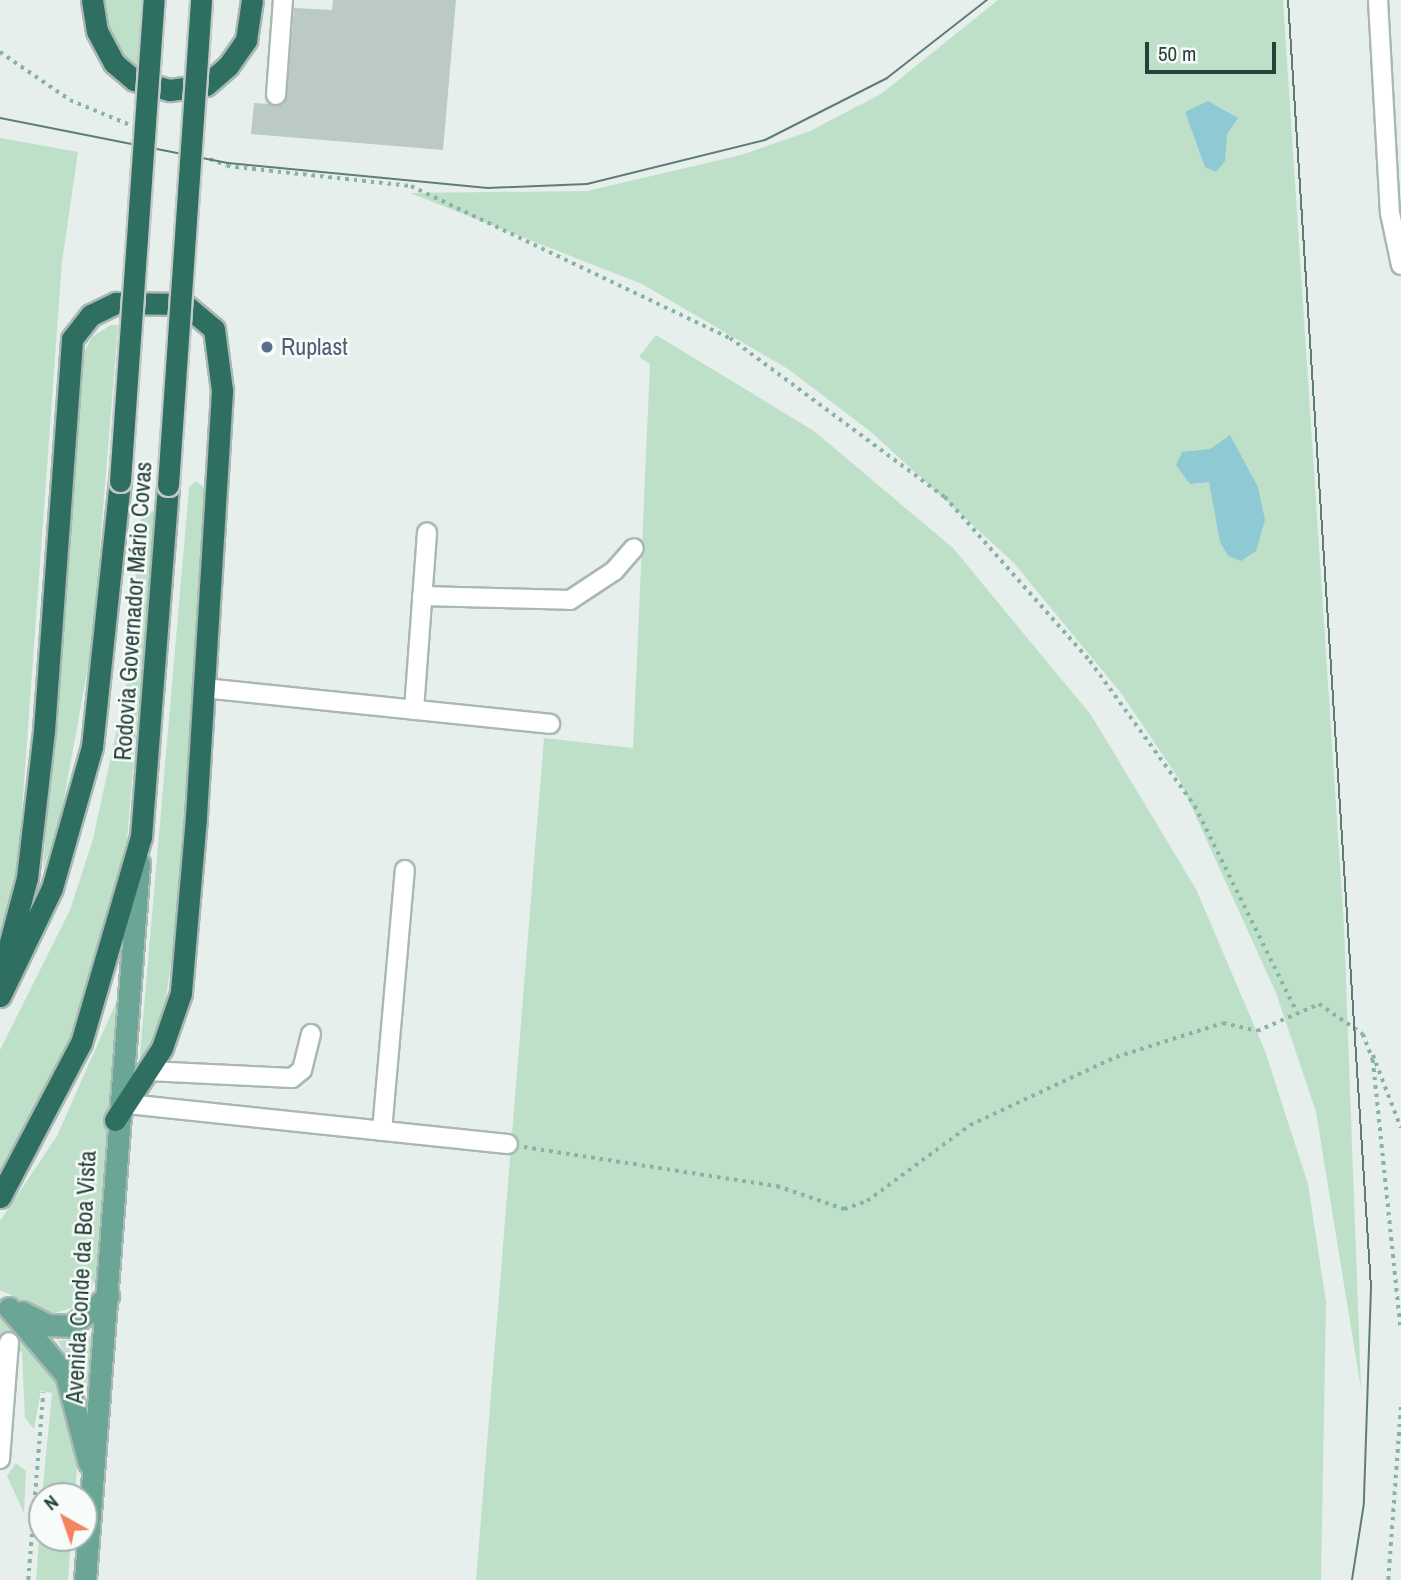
<!DOCTYPE html>
<html>
<head>
<meta charset="utf-8">
<style>
	body { margin:0 }
	#map { position:relative; width:1401px; height:1580px; overflow:hidden; background:#e6efeb; font-family:"Archivo Narrow",sans-serif }
	div>[style] { position:absolute }
	.green>* { inset:0; background:#bfe0c8 }
	.water>* { inset:0; background:#8ec9d4 }
	.building>* { inset:0; background:#bbcac4 }
	.path>* { height:3.5px; margin-top:-1.75px; transform-origin:0; background:repeating-linear-gradient(90deg,#86b3a5 0 3.5px,transparent 0 8.5px) }
	.roads { filter:drop-shadow(2px 0 #a8b8b2) drop-shadow(-2px 0 #a8b8b2) drop-shadow(0 2px #a8b8b2) drop-shadow(0 -2px #a8b8b2) }
	.minor>* { height:18px; margin:-9px; padding:0 9px; transform-origin:9px; border-radius:9px; background:#fff }
	.major>* { height:21px; margin:-10.5px; padding:0 10.5px; transform-origin:10.5px; border-radius:10.5px; background:#6aa596 }
	.highway>* { height:21px; margin:-10.5px; padding:0 10.5px; transform-origin:10.5px; border-radius:10.5px; background:#2f6f62 }
	.tram>* { height:2px; margin:-1px; padding:0 1px; transform-origin:1px; border-radius:1px; background:#5f7d75 }
	.bridges { filter:drop-shadow(2px 0 #c2cac8) drop-shadow(-2px 0 #c2cac8) drop-shadow(0 2px #c2cac8) drop-shadow(0 -2px #c2cac8) }
	.highway-bridge>* { height:21px; margin:-10.5px; padding:0 10.5px; transform-origin:10.5px; border-radius:10.5px; background:#2f6f62 }
	.dots>* { width:19px; height:19px; translate:-50% -50%; box-sizing:border-box; border:4px solid #f7fbf9; border-radius:50% }
	span { translate:-50% -50%; white-space:nowrap; text-align:center; line-height:1.15; -webkit-text-stroke:5px #f7fbf9; paint-order:stroke }
	.service-label { font-size:24px; color:#4e5e75 }
	.left { translate:0 -50%; text-align:left }
	.street-label { font-size:24px; color:#24423a }
	.north { position:absolute; left:28px; top:1482px; width:70px; height:70px; box-sizing:border-box; background:#f7fbf9; border:2px solid #a3b1ad; border-radius:50%; rotate:320deg; font-size:19px; font-weight:700; line-height:28px; text-align:center; color:#24423a }
	.north::after { content:''; display:block; margin:auto; width:24px; height:32px; background:#f4845f; clip-path:polygon(50% 0,100% 100%,50% 72%,0 100%) }
	.scale { position:absolute; left:1145px; top:42px; width:131px; height:32px; box-sizing:border-box; border:4px solid #24423a; border-top:0; padding-left:9px; font-size:21px; line-height:24px; white-space:nowrap; color:#24423a; -webkit-text-stroke:5px #f7fbf9; paint-order:stroke }
</style>
</head>
<body>
<div id="map">
	<div class="green">
		<i style="clip-path:polygon(99px 0,144px 0,139px 71px,111px 48px)"></i>
		<i style="clip-path:polygon(998px 0,1283px 0,1344px 927px,1361px 1389px,1316px 1112px,1276px 993px,1179px 779px,1121px 693px,1013px 562px,871px 432px,788px 369px,642px 284px,410px 193px,587px 191px,741px 155px,810px 131px,881px 94px)"></i>
		<i style="clip-path:polygon(0 138px,78px 152px,62px 262px,16px 892px,0 944px)"></i>
		<i style="clip-path:polygon(111px 325px,118px 325px,92px 645px,60px 821px,43px 869px,79px 363px,92px 337px)"></i>
		<i style="clip-path:polygon(656px 335px,814px 431px,953px 548px,1091px 715px,1196px 889px,1265px 1051px,1308px 1184px,1326px 1302px,1321px 1580px,476px 1580px,544px 738px,633px 748px,650px 364px,639px 357px)"></i>
		<i style="clip-path:polygon(195px 481px,207px 489px,177px 921px,161px 1033px,139px 1066px,189px 488px)"></i>
		<i style="clip-path:polygon(155px 511px,125px 864px,66px 1058px,0 1179px,0 1050px,70px 910px,93px 839px,126px 687px,141px 513px)"></i>
		<i style="clip-path:polygon(119px 996px,99px 1275px,79px 1306px,51px 1314px,0 1290px,0 1221px,57px 1136px)"></i>
		<i style="clip-path:polygon(0 1316px,49px 1365px,65px 1396px,78px 1451px,75px 1496px,42px 1496px,52px 1393px,41px 1391px,34px 1429px,25px 1418px,22px 1352px,12px 1347px,0 1363px)"></i>
		<i style="clip-path:polygon(94px 1336px,90px 1398px,58px 1341px)"></i>
		<i style="clip-path:polygon(16px 1463px,26px 1471px,24px 1513px,7px 1476px)"></i>
		<i style="clip-path:polygon(42px 1501px,42px 1538px,71px 1538px,68px 1580px,36px 1580px)"></i>
	</div>
	<div class="water">
		<i style="clip-path:polygon(1208px 101px,1238px 118px,1227px 134px,1225px 161px,1216px 172px,1205px 167px,1185px 112px)"></i>
		<i style="clip-path:polygon(1230px 435px,1258px 487px,1265px 520px,1256px 551px,1241px 561px,1228px 556px,1220px 542px,1209px 482px,1190px 484px,1176px 465px,1182px 452px,1210px 449px)"></i>
	</div>
	<div class="building">
		<i style="clip-path:polygon(333px 0,456px 0,443px 150px,251px 134px,254px 103px,283px 105px,287px 97px,294px 8px,332px 10px)"></i>
	</div>
	<div class="path">
		<i style="left:0;top:52px;width:85px;rotate:34.4deg"></i>
		<i style="left:70px;top:100px;width:63px;rotate:22.5deg"></i>
		<i style="left:210px;top:159px;width:18px;rotate:22deg"></i>
		<i style="left:227px;top:166px;width:185px;rotate:6.2deg"></i>
		<i style="left:411px;top:186px;width:353px;rotate:25.5deg"></i>
		<i style="left:730px;top:338px;width:267px;rotate:36.5deg"></i>
		<i style="left:945px;top:497px;width:219px;rotate:48.5deg"></i>
		<i style="left:1090px;top:661px;width:179px;rotate:54.1deg"></i>
		<i style="left:1195px;top:806px;width:228px;rotate:63.7deg"></i>
		<i style="left:1373px;top:1055px;width:78px;rotate:69deg"></i>
		<i style="left:524px;top:1147px;width:256px;rotate:8.8deg"></i>
		<i style="left:777px;top:1186px;width:71px;rotate:18.9deg"></i>
		<i style="left:844px;top:1209px;width:24px;rotate:-19deg"></i>
		<i style="left:867px;top:1201px;width:128px;rotate:-36.4deg"></i>
		<i style="left:970px;top:1125px;width:161px;rotate:-25deg"></i>
		<i style="left:1116px;top:1057px;width:112px;rotate:-17.6deg"></i>
		<i style="left:1223px;top:1023px;width:35px;rotate:13deg"></i>
		<i style="left:1257px;top:1031px;width:68px;rotate:-23.5deg"></i>
		<i style="left:1319px;top:1004px;width:53px;rotate:34.3deg"></i>
		<i style="left:1363px;top:1034px;width:28px;rotate:69deg"></i>
		<i style="left:1373px;top:1060px;width:270px;rotate:84.1deg"></i>
		<i style="left:28px;top:1580px;width:188px;rotate:-85.4deg"></i>
		<i style="left:1388px;top:1580px;width:178px;rotate:-85.8deg"></i>
	</div>
	<div class="roads">
		<div class="minor">
			<i style="left:1378px;top:0;width:213px;rotate:86.8deg"></i>
			<i style="left:1390px;top:213px;width:53px;rotate:78.1deg"></i>
			<i style="left:276px;top:95px;width:95px;rotate:-85.8deg"></i>
			<i style="left:422px;top:596px;width:148px;rotate:1.5deg"></i>
			<i style="left:570px;top:600px;width:53px;rotate:-33.4deg"></i>
			<i style="left:614px;top:571px;width:30px;rotate:-49deg"></i>
			<i style="left:203px;top:688px;width:349px;rotate:5.9deg"></i>
			<i style="left:414px;top:710px;width:178px;rotate:-85.8deg"></i>
			<i style="left:148px;top:1071px;width:144px;rotate:2.8deg"></i>
			<i style="left:292px;top:1078px;width:13px;rotate:-39deg"></i>
			<i style="left:302px;top:1070px;width:37px;rotate:-76deg"></i>
			<i style="left:127px;top:1104px;width:383px;rotate:6deg"></i>
			<i style="left:382px;top:1131px;width:262px;rotate:-85deg"></i>
			<i style="left:0;top:1459px;width:117px;rotate:-85.6deg"></i>
		</div>
		<div class="major">
			<i style="left:9px;top:1308px;width:88px;rotate:49.6deg"></i>
			<i style="left:66px;top:1375px;width:91px;rotate:75.4deg"></i>
			<i style="left:22px;top:1312px;width:29px;rotate:27deg"></i>
			<i style="left:48px;top:1325px;width:23px;rotate:2deg"></i>
			<i style="left:71px;top:1326px;width:48px;rotate:-39deg"></i>
			<i style="left:85px;top:1580px;width:719px;rotate:-85.69deg"></i>
		</div>
		<div class="highway">
			<i style="left:92px;top:0;width:31px;rotate:81deg"></i>
			<i style="left:97px;top:31px;width:36px;rotate:62deg"></i>
			<i style="left:114px;top:63px;width:26px;rotate:40deg"></i>
			<i style="left:134px;top:80px;width:37px;rotate:16deg"></i>
			<i style="left:170px;top:90px;width:36px;rotate:-8deg"></i>
			<i style="left:206px;top:85px;width:29px;rotate:-41deg"></i>
			<i style="left:228px;top:66px;width:32px;rotate:-55deg"></i>
			<i style="left:246px;top:40px;width:40px;rotate:-81.5deg"></i>
			<i style="left:0;top:980px;width:106px;rotate:-75.2deg"></i>
			<i style="left:27px;top:878px;width:148px;rotate:-83.4deg"></i>
			<i style="left:44px;top:731px;width:393px;rotate:-85.9deg"></i>
			<i style="left:72px;top:339px;width:31px;rotate:-52deg"></i>
			<i style="left:91px;top:315px;width:28px;rotate:-26deg"></i>
			<i style="left:116px;top:303px;width:68px;rotate:0.8deg"></i>
			<i style="left:184px;top:304px;width:39px;rotate:40deg"></i>
			<i style="left:214px;top:329px;width:63px;rotate:82.6deg"></i>
			<i style="left:222px;top:391px;width:427px;rotate:93.5deg"></i>
			<i style="left:196px;top:817px;width:177px;rotate:94.9deg"></i>
			<i style="left:181px;top:993px;width:58px;rotate:109.1deg"></i>
			<i style="left:162px;top:1048px;width:86px;rotate:123.1deg"></i>
			<i style="left:0;top:996px;width:120px;rotate:-64.3deg"></i>
			<i style="left:52px;top:888px;width:147px;rotate:-74.2deg"></i>
			<i style="left:92px;top:747px;width:267px;rotate:-84deg"></i>
			<i style="left:0;top:1197px;width:174px;rotate:-62.3deg"></i>
			<i style="left:81px;top:1043px;width:215px;rotate:-73.8deg"></i>
			<i style="left:141px;top:837px;width:353px;rotate:-85.6deg"></i>
		</div>
	</div>
	<div class="tram">
		<i style="left:1288px;top:0;width:1290px;rotate:86.31deg"></i>
		<i style="left:1371px;top:1287px;width:216px;rotate:91.9deg"></i>
		<i style="left:1364px;top:1503px;width:78px;rotate:98.9deg"></i>
		<i style="left:0;top:118px;width:232px;rotate:11.2deg"></i>
		<i style="left:228px;top:163px;width:261px;rotate:5.5deg"></i>
		<i style="left:488px;top:188px;width:99px;rotate:-2.3deg"></i>
		<i style="left:587px;top:184px;width:183px;rotate:-13.9deg"></i>
		<i style="left:765px;top:140px;width:137px;rotate:-26.9deg"></i>
		<i style="left:887px;top:78px;width:127px;rotate:-38deg"></i>
	</div>
	<div class="bridges">
		<div class="highway-bridge">
			<i style="left:120px;top:481px;width:482px;rotate:-86deg"></i>
			<i style="left:168px;top:485px;width:486px;rotate:-86.1deg"></i>
		</div>
	</div>
	<div class="dots">
		<i style="left:267px;top:347px;background:#5c6f8a"></i>
	</div>
	<div class="service-label">
		<span class="left" style="left:281px;top:347px">Ruplast</span>
	</div>
	<div class="street-label">
		<span style="left:133px;top:611px;rotate:-86deg">Rodovia Governador Mário Covas</span>
		<span style="left:81px;top:1277px;rotate:-87deg">Avenida Conde da Boa Vista</span>
	</div>
	<div class="north">N</div>
	<div class="scale">50 m</div>
</div>
</body>
</html>
